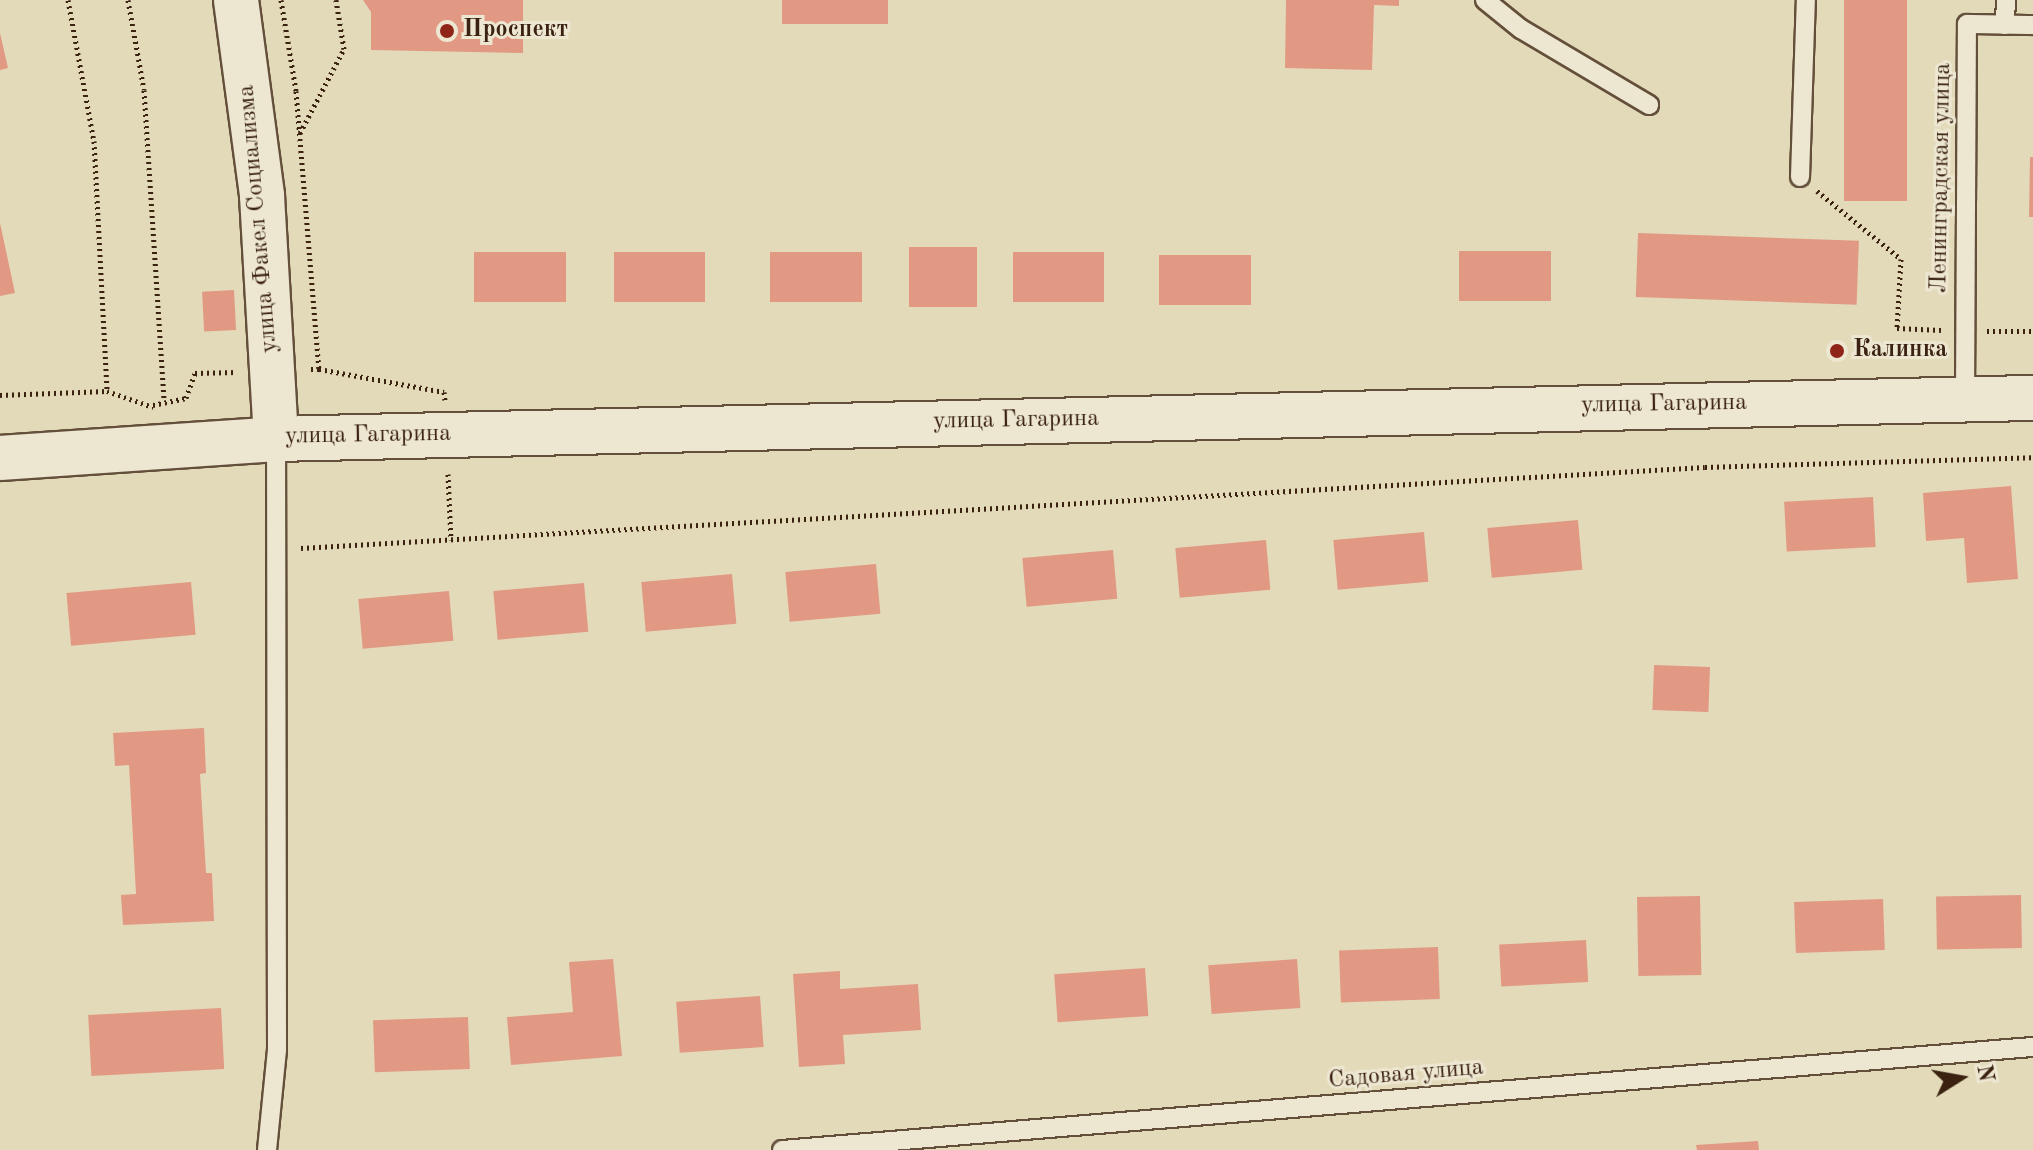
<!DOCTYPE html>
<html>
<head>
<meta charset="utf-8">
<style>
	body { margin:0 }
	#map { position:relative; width:2033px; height:1150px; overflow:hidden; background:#e3daba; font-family:"Old Standard TT",serif }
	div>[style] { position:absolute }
	.building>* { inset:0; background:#e19983; transform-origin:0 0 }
	.path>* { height:5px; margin-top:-2.5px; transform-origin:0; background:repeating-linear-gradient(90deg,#3a2110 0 2px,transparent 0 6px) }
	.roads { filter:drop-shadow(2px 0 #644f3a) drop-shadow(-2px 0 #644f3a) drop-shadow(0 2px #644f3a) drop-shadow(0 -2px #644f3a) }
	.service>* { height:18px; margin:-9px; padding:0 9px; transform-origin:9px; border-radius:9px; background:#ede7d2 }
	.secondary>* { height:44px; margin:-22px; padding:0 22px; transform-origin:22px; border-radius:22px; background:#ede7d2 }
	.dots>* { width:22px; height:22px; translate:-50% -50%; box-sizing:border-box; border:4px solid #ede7d2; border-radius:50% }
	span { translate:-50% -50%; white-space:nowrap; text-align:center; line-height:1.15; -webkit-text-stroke:6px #ede7d2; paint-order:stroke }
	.poi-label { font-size:24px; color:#3a2110; font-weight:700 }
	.left { translate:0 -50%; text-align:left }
	.street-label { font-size:24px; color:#3a2110 }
	.north { position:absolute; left:1921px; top:1038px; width:80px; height:80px; -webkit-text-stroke:6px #ede7d2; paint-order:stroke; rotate:79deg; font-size:22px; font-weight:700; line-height:32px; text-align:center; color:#3a2110 }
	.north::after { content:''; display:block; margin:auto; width:28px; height:36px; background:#3a2110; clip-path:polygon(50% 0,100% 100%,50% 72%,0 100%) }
</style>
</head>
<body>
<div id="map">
	<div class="building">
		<i style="clip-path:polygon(363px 0,523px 0,523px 53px,371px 50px,371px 12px)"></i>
		<i style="left:782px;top:0;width:106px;height:24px"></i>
		<i style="clip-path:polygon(1286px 0,1399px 0,1399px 6px,1374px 5px,1372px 70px,1285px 68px)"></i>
		<i style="left:1844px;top:0;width:63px;height:201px"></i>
		<i style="clip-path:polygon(0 33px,8px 68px,0 70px)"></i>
		<i style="clip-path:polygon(2030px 157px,2033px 157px,2033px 217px,2029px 217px)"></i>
		<i style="clip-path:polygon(0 223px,15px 293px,0 296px)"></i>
		<i style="left:1638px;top:233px;width:221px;height:64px;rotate:2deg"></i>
		<i style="left:977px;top:247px;width:60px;height:68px;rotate:90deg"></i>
		<i style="left:1551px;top:251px;width:50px;height:92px;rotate:90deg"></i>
		<i style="left:474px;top:252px;width:92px;height:50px"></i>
		<i style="left:614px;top:252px;width:91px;height:50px"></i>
		<i style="left:862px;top:252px;width:50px;height:92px;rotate:90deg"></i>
		<i style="left:1013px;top:252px;width:91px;height:50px"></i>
		<i style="left:1159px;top:255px;width:92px;height:50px"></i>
		<i style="left:234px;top:290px;width:40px;height:32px;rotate:87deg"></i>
		<i style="clip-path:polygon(2011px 486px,2018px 579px,1967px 583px,1964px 538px,1926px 541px,1923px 493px)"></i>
		<i style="left:1873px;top:497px;width:50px;height:89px;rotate:87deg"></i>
		<i style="left:1578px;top:520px;width:50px;height:91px;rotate:85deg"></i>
		<i style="left:1424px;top:532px;width:50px;height:91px;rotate:85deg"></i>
		<i style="left:1266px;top:540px;width:50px;height:91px;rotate:85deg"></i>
		<i style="left:1113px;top:550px;width:49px;height:91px;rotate:85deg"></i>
		<i style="left:876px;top:564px;width:50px;height:91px;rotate:85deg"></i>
		<i style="left:732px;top:574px;width:50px;height:91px;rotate:85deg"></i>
		<i style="left:191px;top:582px;width:53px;height:125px;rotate:85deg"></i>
		<i style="left:584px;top:583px;width:49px;height:91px;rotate:85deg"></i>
		<i style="left:449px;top:591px;width:50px;height:91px;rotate:85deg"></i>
		<i style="left:1654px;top:665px;width:56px;height:45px;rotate:2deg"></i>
		<i style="clip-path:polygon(204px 728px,206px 773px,200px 774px,206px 873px,212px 873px,214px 921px,123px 925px,121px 895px,136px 894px,129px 765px,115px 766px,113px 733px)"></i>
		<i style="left:2021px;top:895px;width:53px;height:85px;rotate:89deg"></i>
		<i style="left:1700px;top:896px;width:79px;height:63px;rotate:89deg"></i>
		<i style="left:1883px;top:899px;width:51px;height:89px;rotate:88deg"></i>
		<i style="left:1586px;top:940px;width:42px;height:87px;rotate:87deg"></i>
		<i style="left:1438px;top:947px;width:52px;height:99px;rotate:88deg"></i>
		<i style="clip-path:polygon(613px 959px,622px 1056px,511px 1065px,507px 1017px,573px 1012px,569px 962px)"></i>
		<i style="left:1297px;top:959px;width:49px;height:89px;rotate:86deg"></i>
		<i style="left:1145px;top:968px;width:48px;height:91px;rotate:86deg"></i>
		<i style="clip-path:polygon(840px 971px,840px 989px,918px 984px,921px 1030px,843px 1035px,845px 1064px,799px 1067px,793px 974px)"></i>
		<i style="left:760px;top:996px;width:51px;height:84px;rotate:86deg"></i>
		<i style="left:221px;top:1008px;width:61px;height:133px;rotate:87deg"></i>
		<i style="left:468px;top:1017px;width:52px;height:95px;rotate:88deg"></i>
		<i style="clip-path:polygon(1758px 1141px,1759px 1150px,1697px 1150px,1696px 1145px)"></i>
	</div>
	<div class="path">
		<i style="left:68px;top:0;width:143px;rotate:79.6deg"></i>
		<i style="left:94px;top:141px;width:250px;rotate:87deg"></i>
		<i style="left:107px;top:391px;width:49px;rotate:19.2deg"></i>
		<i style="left:128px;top:0;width:91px;rotate:79.9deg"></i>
		<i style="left:144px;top:90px;width:311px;rotate:86.3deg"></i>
		<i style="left:281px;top:0;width:92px;rotate:80.6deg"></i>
		<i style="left:296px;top:91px;width:279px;rotate:85.3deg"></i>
		<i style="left:319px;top:369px;width:12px;rotate:180deg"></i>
		<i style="left:300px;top:133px;width:95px;rotate:-62.4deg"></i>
		<i style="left:344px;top:49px;width:50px;rotate:-99.3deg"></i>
		<i style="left:1817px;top:191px;width:108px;rotate:39deg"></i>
		<i style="left:1901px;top:259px;width:69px;rotate:93.3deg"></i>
		<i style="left:1897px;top:328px;width:44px;rotate:2.6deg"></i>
		<i style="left:1987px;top:331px;width:46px"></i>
		<i style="left:319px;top:369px;width:127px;rotate:10.4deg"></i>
		<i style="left:444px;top:392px;width:8px;rotate:83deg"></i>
		<i style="left:0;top:395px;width:107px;rotate:-2.1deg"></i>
		<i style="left:153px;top:405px;width:34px;rotate:-12deg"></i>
		<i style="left:186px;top:398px;width:27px;rotate:-70deg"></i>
		<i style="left:195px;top:373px;width:42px;rotate:-1.4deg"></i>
		<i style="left:448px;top:474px;width:66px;rotate:87.4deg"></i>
		<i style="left:301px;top:548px;width:1406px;rotate:-3.3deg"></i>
		<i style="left:1705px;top:467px;width:328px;rotate:-1.7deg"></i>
	</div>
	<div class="roads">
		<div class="service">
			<i style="left:1485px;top:0;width:46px;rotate:38.9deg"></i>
			<i style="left:1521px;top:29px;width:149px;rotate:30.7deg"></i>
			<i style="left:2005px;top:25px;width:25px;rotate:-88deg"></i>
			<i style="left:1800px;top:177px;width:177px;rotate:-88.1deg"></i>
			<i style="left:1965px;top:398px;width:374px;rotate:-89.7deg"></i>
			<i style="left:1967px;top:24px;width:66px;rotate:0.9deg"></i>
			<i style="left:267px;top:1150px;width:101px;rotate:-84.3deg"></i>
			<i style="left:277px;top:1049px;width:610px;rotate:-90.09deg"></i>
			<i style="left:782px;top:1150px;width:1255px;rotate:-4.71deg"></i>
		</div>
		<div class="secondary">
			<i style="left:236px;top:0;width:198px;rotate:82.4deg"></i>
			<i style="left:262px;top:196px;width:243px;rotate:86.7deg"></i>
			<i style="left:0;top:458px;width:277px;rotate:-3.9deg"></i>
			<i style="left:276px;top:439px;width:1757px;rotate:-1.34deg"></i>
		</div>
	</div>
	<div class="dots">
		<i style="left:447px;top:31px;background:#8f2418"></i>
		<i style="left:1837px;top:351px;background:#8f2418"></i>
	</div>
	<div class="poi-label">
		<span class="left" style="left:463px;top:31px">Проспект</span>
		<span class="left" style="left:1853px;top:351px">Калинка</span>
	</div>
	<div class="street-label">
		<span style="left:1942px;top:178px;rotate:-89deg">Ленинградская улица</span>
		<span style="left:259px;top:219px;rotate:-95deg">улица Факел Социализма</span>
		<span style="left:1664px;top:405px;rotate:-1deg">улица Гагарина</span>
		<span style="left:1016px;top:421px;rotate:-1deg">улица Гагарина</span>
		<span style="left:368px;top:436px;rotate:-1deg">улица Гагарина</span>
		<span style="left:1406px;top:1075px;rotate:-5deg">Садовая улица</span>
	</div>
	<div class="north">N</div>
</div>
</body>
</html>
